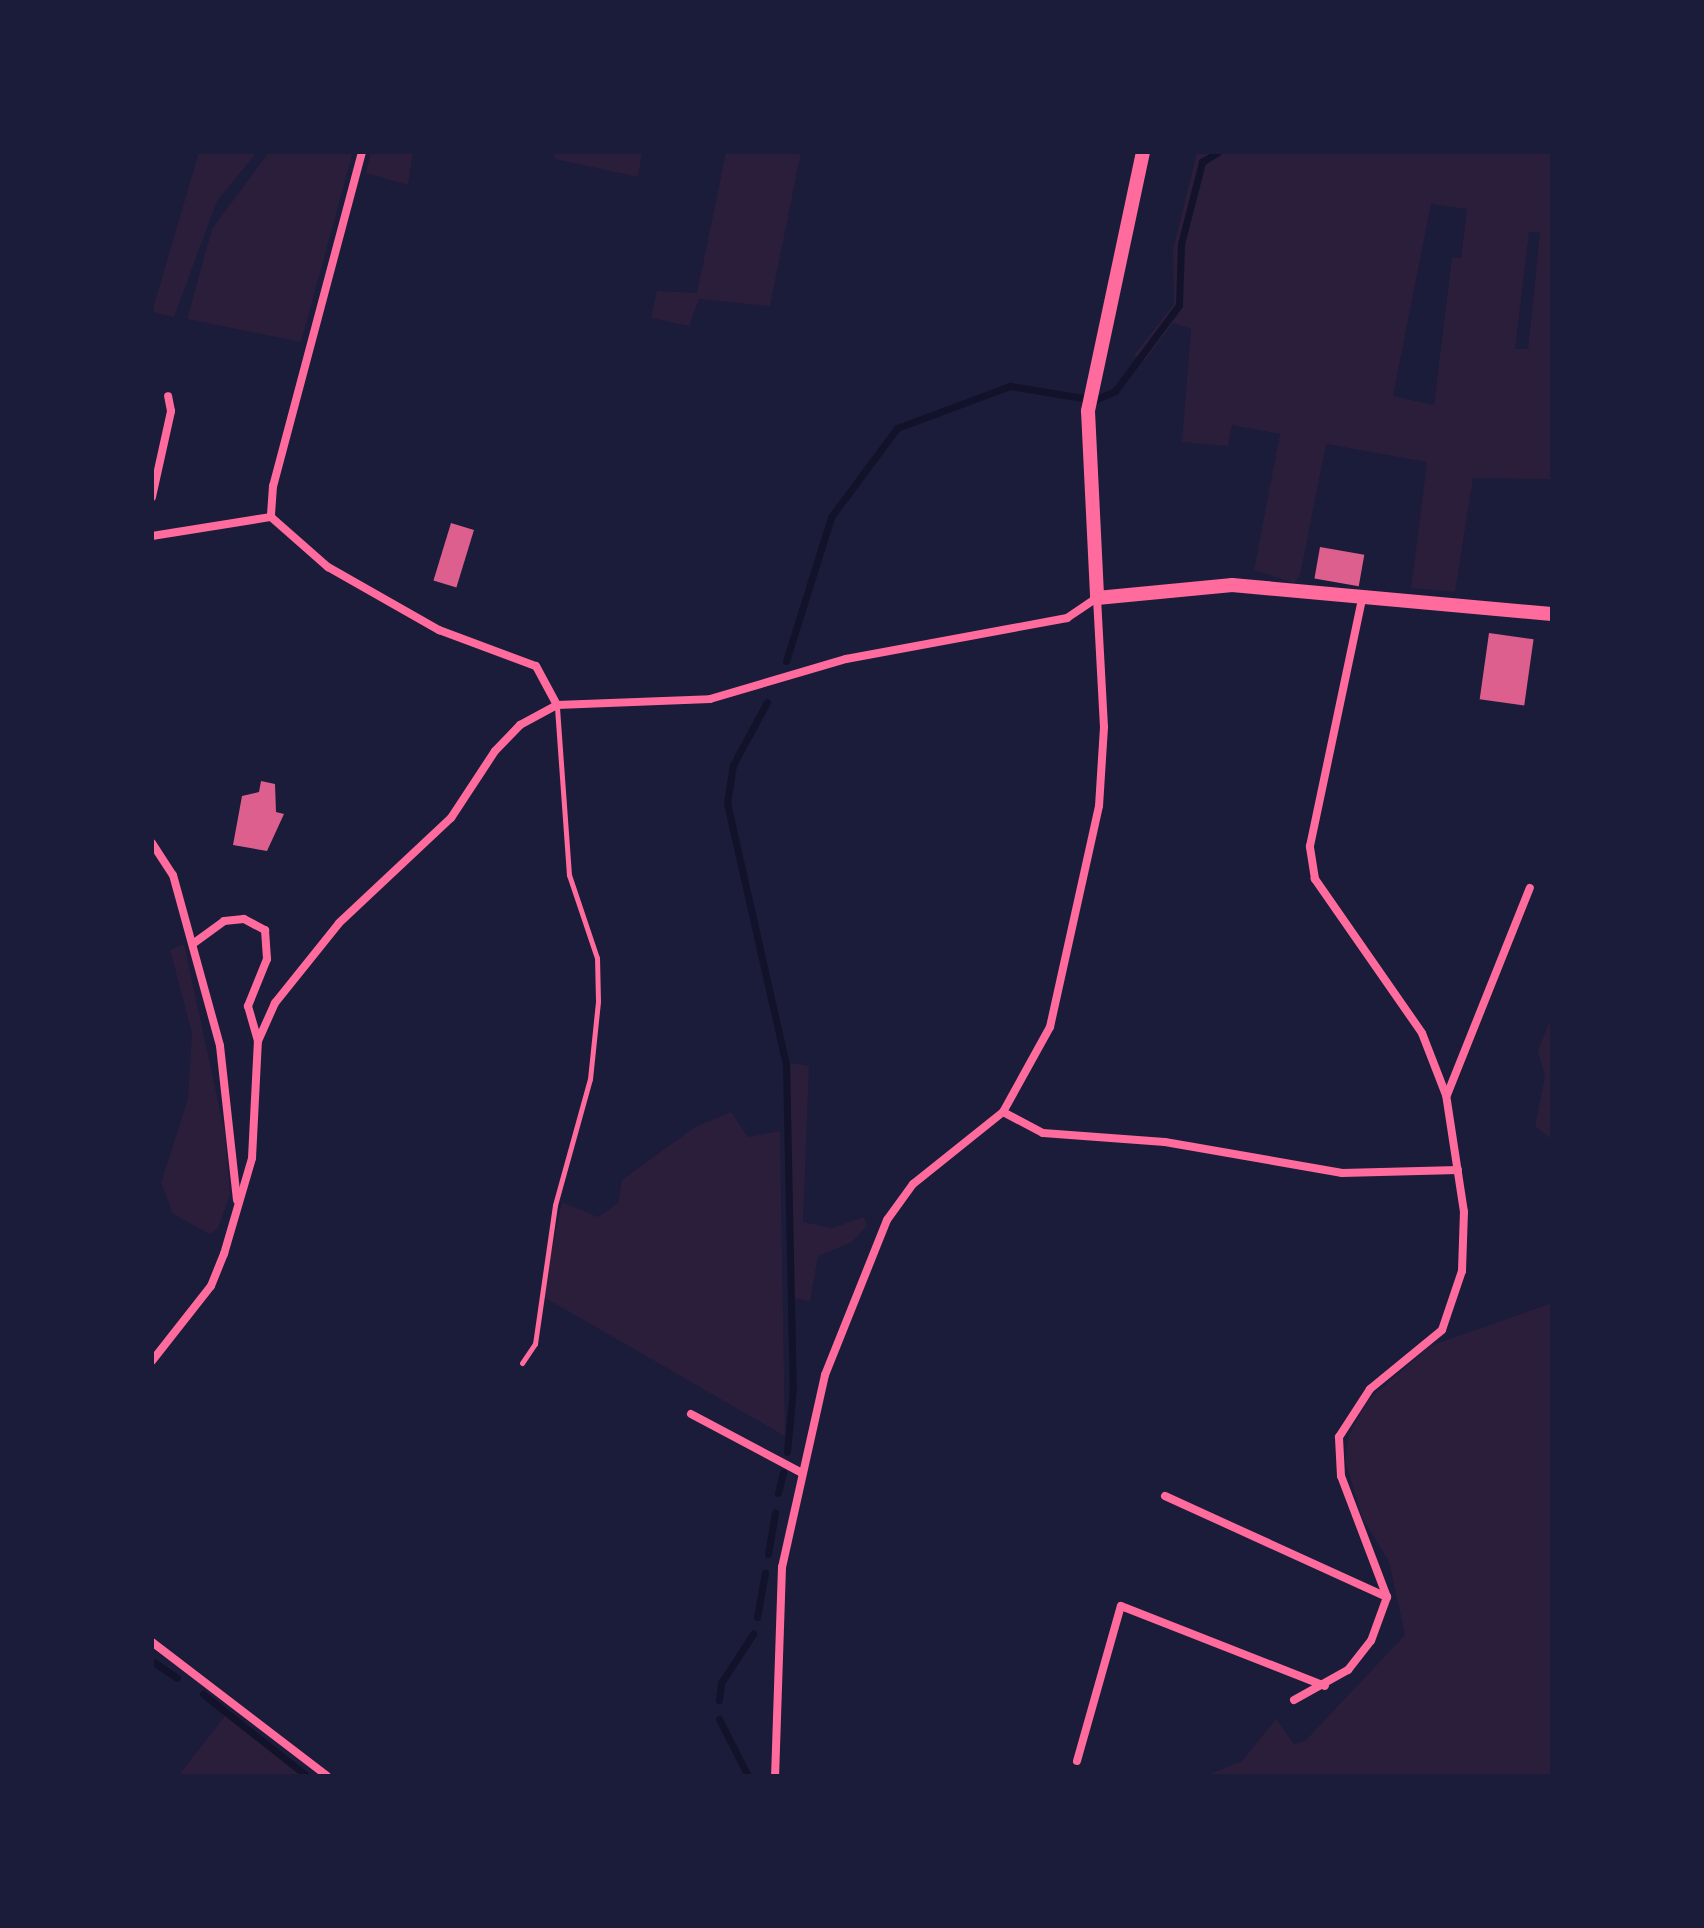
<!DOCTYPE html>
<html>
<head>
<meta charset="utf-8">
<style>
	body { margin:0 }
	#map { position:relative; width:1704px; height:1928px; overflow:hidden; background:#1b1b3a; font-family:Karla,sans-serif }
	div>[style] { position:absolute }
	.green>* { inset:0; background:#2a1e3b }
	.stream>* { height:7px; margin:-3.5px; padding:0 3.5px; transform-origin:3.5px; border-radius:3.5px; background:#12122b }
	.building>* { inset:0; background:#dd5f8e; transform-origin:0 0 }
	.service>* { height:5px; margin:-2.5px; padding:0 2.5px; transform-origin:2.5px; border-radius:2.5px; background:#ff6b9d }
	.minor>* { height:8px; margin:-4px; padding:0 4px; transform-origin:4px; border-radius:4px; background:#ff6b9d }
	.tertiary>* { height:14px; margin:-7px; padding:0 7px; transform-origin:7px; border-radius:7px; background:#ff6b9d }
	span { translate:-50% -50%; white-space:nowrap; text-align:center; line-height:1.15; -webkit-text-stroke:8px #1b1b3a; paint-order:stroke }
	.frame { position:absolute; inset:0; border:154px solid #1b1b3a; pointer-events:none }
</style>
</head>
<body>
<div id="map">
	<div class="green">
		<i style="clip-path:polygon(199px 152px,257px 152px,217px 201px,174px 317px,152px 312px)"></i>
		<i style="clip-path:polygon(269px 152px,353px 152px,301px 342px,187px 319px,212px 229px)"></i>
		<i style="clip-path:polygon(371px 152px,413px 152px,408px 185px,366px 173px)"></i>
		<i style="clip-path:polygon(554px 152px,642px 152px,638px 177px,555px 159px)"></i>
		<i style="clip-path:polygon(726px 152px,801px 152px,770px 306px,699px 299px,689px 326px,651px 318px,657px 291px,697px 293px)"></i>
		<i style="clip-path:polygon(evenodd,1197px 152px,1552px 152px,1552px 479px,1473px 478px,1455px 592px,1411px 588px,1427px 462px,1326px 444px,1300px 576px,1294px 583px,1254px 570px,1280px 434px,1232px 425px,1228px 446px,1182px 442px,1191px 329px,1173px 323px,1145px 360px,1134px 355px,1174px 304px,1173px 249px,1197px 152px,1431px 204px,1467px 209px,1461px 258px,1452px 258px,1434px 405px,1393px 396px,1431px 204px,1197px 152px,1529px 232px,1540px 232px,1534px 294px,1528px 349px,1515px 349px,1529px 232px)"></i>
		<i style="clip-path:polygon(184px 944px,225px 1134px,230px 1194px,218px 1229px,209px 1234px,173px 1214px,161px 1183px,188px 1099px,192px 1033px,170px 950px)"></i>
		<i style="clip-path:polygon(1552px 1016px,1552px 1140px,1535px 1126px,1545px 1076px,1538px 1050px)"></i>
		<i style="clip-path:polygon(790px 1063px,809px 1066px,803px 1222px,832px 1228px,864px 1217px,867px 1226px,852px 1242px,818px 1256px,810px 1301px,793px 1298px)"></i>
		<i style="clip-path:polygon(731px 1112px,748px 1137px,780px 1131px,785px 1436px,542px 1296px,562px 1202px,598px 1217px,618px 1203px,622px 1180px,695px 1127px)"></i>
		<i style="clip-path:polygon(1552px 1303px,1552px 1776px,1205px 1776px,1242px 1761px,1276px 1719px,1294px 1744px,1305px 1741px,1405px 1635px,1389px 1562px,1362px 1517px,1345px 1460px,1349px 1435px,1368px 1400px,1430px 1346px)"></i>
		<i style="clip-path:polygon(228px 1712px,285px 1756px,304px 1776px,178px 1776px)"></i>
	</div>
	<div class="stream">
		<i style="left:786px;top:661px;width:151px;rotate:-72.6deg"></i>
		<i style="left:831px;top:517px;width:111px;rotate:-53.4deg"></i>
		<i style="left:897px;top:428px;width:121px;rotate:-20.4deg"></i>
		<i style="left:1010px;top:386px;width:86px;rotate:9.4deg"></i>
		<i style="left:1095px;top:400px;width:22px;rotate:-24deg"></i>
		<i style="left:1115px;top:391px;width:107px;rotate:-53.3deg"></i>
		<i style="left:1179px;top:305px;width:61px;rotate:-88.1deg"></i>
		<i style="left:1181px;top:244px;width:85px;rotate:-75.6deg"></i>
		<i style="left:1202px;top:162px;width:19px;rotate:-32deg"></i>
		<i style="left:767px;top:702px;width:72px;rotate:118.4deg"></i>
		<i style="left:733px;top:765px;width:38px;rotate:99deg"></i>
		<i style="left:727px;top:803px;width:268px;rotate:77.3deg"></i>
		<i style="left:786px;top:1064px;width:323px;rotate:88.8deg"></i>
		<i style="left:793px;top:1387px;width:65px;rotate:95.3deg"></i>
		<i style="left:778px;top:1493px;width:21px;rotate:-76deg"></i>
		<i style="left:768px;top:1554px;width:42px;rotate:-80.3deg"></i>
		<i style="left:757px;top:1617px;width:45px;rotate:-79.7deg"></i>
		<i style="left:152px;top:1661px;width:30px;rotate:34deg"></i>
		<i style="left:203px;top:1694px;width:132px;rotate:38.3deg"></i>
		<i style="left:719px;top:1700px;width:17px;rotate:-83deg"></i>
		<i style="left:721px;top:1683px;width:59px;rotate:-56.9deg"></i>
		<i style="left:719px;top:1719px;width:64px;rotate:63deg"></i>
	</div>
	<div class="building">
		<i style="left:451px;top:523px;width:24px;height:60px;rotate:17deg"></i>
		<i style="left:1320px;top:547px;width:45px;height:32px;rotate:10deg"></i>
		<i style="left:1489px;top:633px;width:45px;height:67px;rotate:8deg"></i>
		<i style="clip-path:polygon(261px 781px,275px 784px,276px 812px,284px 814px,267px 851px,233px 845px,242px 796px,259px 792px)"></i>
	</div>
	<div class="service">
		<i style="left:522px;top:1363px;width:23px;rotate:-56deg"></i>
		<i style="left:535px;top:1344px;width:140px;rotate:-81.8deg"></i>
		<i style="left:555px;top:1205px;width:131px;rotate:-74.5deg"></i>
		<i style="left:590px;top:1079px;width:78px;rotate:-84.1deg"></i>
		<i style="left:598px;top:1001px;width:43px;rotate:-91.3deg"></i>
		<i style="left:597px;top:958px;width:88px;rotate:-108.6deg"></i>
		<i style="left:569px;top:875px;width:169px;rotate:-94.1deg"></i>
	</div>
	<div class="minor">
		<i style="left:362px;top:152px;width:346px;rotate:104.9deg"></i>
		<i style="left:273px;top:486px;width:31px;rotate:94deg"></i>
		<i style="left:271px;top:517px;width:76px;rotate:41.3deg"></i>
		<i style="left:328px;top:567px;width:128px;rotate:29.6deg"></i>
		<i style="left:439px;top:630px;width:103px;rotate:20.4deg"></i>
		<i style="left:536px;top:666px;width:44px;rotate:61.7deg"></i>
		<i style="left:557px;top:705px;width:153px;rotate:-2.2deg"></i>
		<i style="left:710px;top:699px;width:142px;rotate:-16.4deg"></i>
		<i style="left:846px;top:659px;width:225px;rotate:-10.5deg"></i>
		<i style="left:1067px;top:618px;width:36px;rotate:-34deg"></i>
		<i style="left:1097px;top:598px;width:129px;rotate:86.9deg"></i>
		<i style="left:1104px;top:727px;width:79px;rotate:93.6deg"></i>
		<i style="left:1099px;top:806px;width:226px;rotate:102.5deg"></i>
		<i style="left:1050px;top:1027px;width:97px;rotate:118.9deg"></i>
		<i style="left:1003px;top:1112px;width:115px;rotate:141.3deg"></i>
		<i style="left:913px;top:1184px;width:44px;rotate:125.8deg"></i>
		<i style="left:887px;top:1220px;width:167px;rotate:111.8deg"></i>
		<i style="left:825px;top:1375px;width:197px;rotate:102.6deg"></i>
		<i style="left:782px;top:1567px;width:209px;rotate:91.9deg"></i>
		<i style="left:152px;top:497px;width:88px;rotate:-77.5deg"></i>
		<i style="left:171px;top:411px;width:15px;rotate:-101deg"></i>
		<i style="left:152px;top:536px;width:121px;rotate:-9.1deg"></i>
		<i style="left:152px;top:843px;width:38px;rotate:57deg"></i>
		<i style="left:173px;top:875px;width:177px;rotate:74.6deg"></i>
		<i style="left:220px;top:1046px;width:155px;rotate:83.7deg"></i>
		<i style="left:194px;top:943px;width:37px;rotate:-36deg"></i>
		<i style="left:224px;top:921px;width:20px;rotate:-6deg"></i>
		<i style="left:244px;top:919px;width:24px;rotate:28deg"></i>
		<i style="left:265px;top:930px;width:29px;rotate:86deg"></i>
		<i style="left:267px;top:959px;width:51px;rotate:112deg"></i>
		<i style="left:248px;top:1006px;width:36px;rotate:74deg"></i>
		<i style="left:1447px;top:1095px;width:223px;rotate:-68.2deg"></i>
		<i style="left:1003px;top:1112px;width:45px;rotate:27.7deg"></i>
		<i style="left:1043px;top:1133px;width:122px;rotate:4.2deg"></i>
		<i style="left:1165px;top:1142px;width:180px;rotate:9.9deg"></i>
		<i style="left:1342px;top:1173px;width:116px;rotate:-1.5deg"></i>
		<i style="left:152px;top:1361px;width:95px;rotate:-51.8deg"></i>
		<i style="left:211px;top:1286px;width:35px;rotate:-68deg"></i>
		<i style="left:224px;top:1254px;width:100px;rotate:-73.7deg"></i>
		<i style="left:252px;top:1158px;width:117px;rotate:-87.1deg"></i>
		<i style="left:258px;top:1041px;width:42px;rotate:-65.9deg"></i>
		<i style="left:275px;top:1003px;width:102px;rotate:-51.3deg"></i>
		<i style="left:339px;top:923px;width:154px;rotate:-43.2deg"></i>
		<i style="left:451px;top:818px;width:80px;rotate:-56.7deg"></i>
		<i style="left:495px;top:751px;width:36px;rotate:-46deg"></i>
		<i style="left:520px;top:725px;width:42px;rotate:-28.4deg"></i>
		<i style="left:691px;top:1414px;width:126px;rotate:28deg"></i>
		<i style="left:1165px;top:1496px;width:244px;rotate:24.5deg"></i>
		<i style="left:152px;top:1642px;width:220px;rotate:37.4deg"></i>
		<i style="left:1294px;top:1700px;width:62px;rotate:-29.1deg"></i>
		<i style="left:1348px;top:1670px;width:37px;rotate:-52deg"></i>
		<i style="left:1371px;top:1641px;width:47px;rotate:-70deg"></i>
		<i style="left:1387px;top:1597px;width:129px;rotate:-110.8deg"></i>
		<i style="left:1341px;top:1476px;width:39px;rotate:-93deg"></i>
		<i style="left:1339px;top:1437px;width:57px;rotate:-57.1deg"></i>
		<i style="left:1370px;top:1389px;width:93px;rotate:-39.3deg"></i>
		<i style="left:1442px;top:1330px;width:62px;rotate:-71.3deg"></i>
		<i style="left:1462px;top:1271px;width:59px;rotate:-88.1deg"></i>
		<i style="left:1464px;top:1212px;width:118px;rotate:-98.7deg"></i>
		<i style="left:1446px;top:1095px;width:66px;rotate:-111.2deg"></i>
		<i style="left:1422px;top:1033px;width:188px;rotate:-124.8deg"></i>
		<i style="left:1315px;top:879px;width:33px;rotate:-99deg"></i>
		<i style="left:1310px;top:846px;width:251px;rotate:-78.1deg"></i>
		<i style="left:1077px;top:1761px;width:161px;rotate:-74.2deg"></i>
		<i style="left:1121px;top:1606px;width:219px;rotate:21.4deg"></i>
	</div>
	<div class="tertiary">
		<i style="left:1143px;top:152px;width:265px;rotate:102deg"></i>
		<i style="left:1088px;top:411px;width:187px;rotate:87.2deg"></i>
		<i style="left:1097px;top:598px;width:136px;rotate:-5.5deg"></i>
		<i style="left:1232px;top:585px;width:321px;rotate:5.2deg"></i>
	</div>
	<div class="frame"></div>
</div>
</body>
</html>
